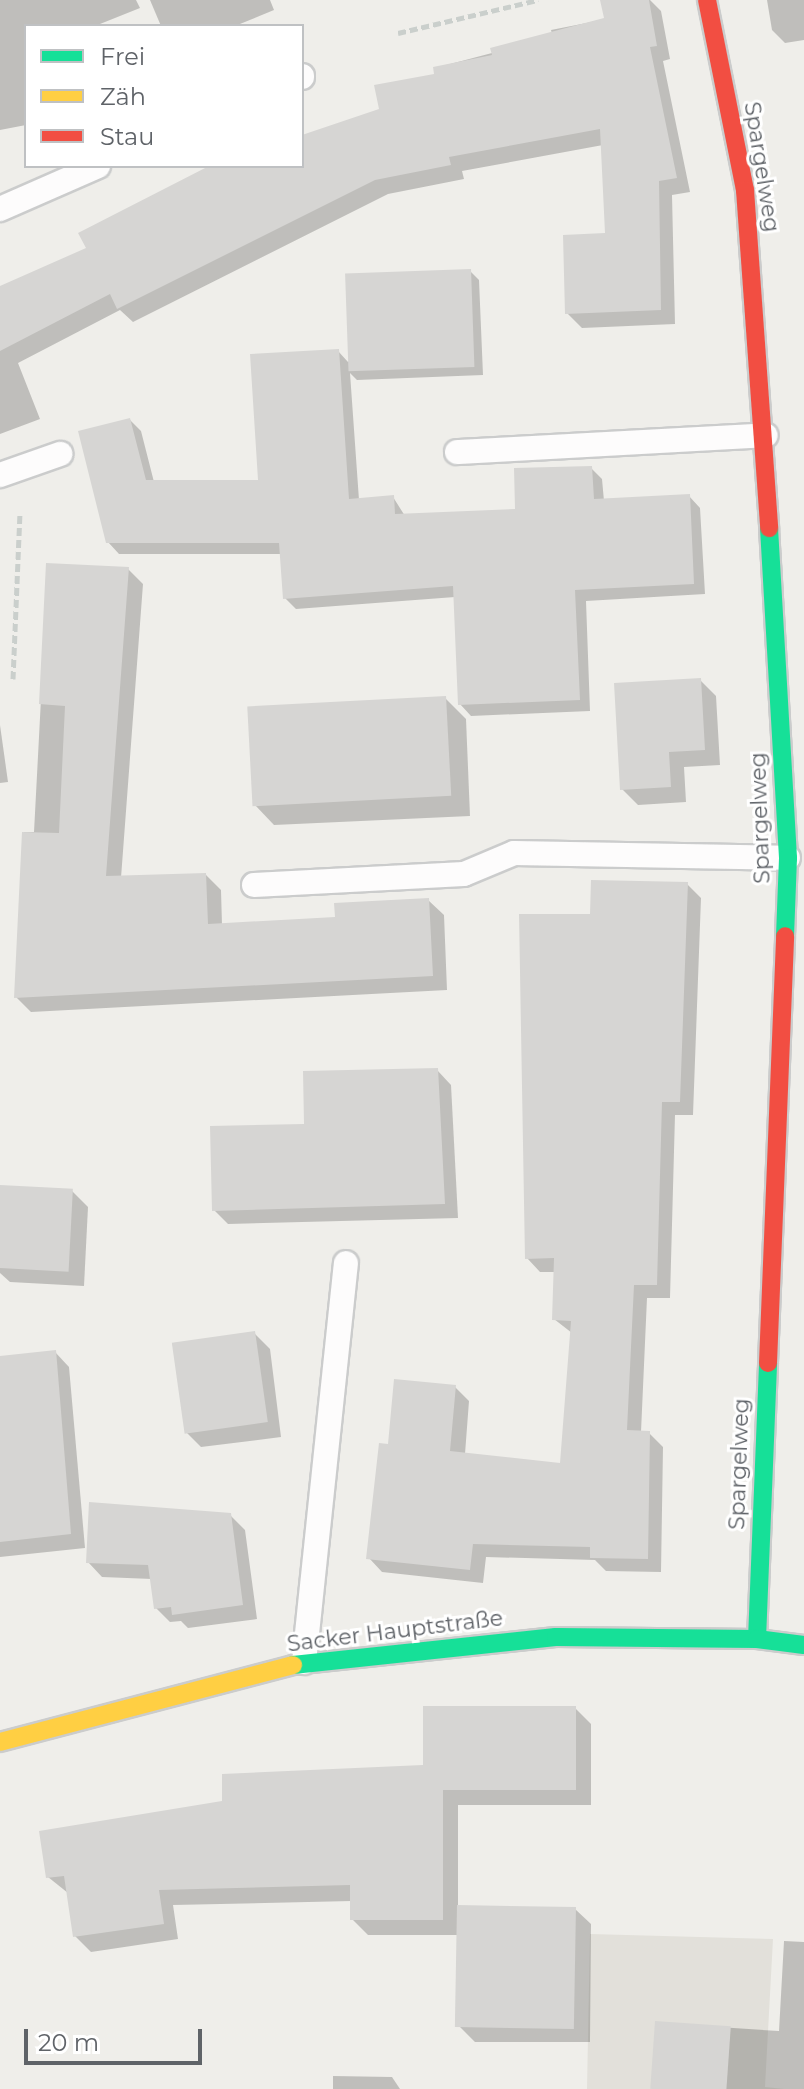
<!DOCTYPE html>
<html>
<head>
<meta charset="utf-8">
<style>
	body { margin:0 }
	#map { position:relative; width:804px; height:2089px; overflow:hidden; background:#efeeea; font-family:Montserrat,sans-serif }
	div>[style] { position:absolute }
	.education>* { inset:0; background:#e2e0da }
	.shadow>* { inset:0; background:#0003 }
	.building>* { inset:0; background:#d6d5d3; transform-origin:0 0 }
	.path>* { height:5px; margin-top:-2.5px; transform-origin:0; background:repeating-linear-gradient(90deg,#cacfcc 0 8px,transparent 0 12px) }
	.roads { filter:drop-shadow(2px 0 #cbcccc) drop-shadow(-2px 0 #cbcccc) drop-shadow(0 2px #cbcccc) drop-shadow(0 -2px #cbcccc) }
	.lane>* { height:24px; margin:-12px; padding:0 12px; transform-origin:12px; border-radius:12px; background:#fdfcfc }
	.fast>* { height:18px; margin:-9px; padding:0 9px; transform-origin:9px; border-radius:9px; background:#16e098 }
	.slow>* { height:18px; margin:-9px; padding:0 9px; transform-origin:9px; border-radius:9px; background:#ffcf43 }
	.jam>* { height:18px; margin:-9px; padding:0 9px; transform-origin:9px; border-radius:9px; background:#f24e42 }
	span { translate:-50% -50%; white-space:nowrap; text-align:center; line-height:1.15; -webkit-text-stroke:6px #fff; paint-order:stroke }
	.street-label { font-size:22px; color:#5f6368 }
	.legend { position:absolute; left:24px; top:24px; width:280px; height:144px; box-sizing:border-box; background:#fff; border:2px solid #bfc1c3; margin:0; padding:10px 14px; list-style:none; font-size:24px; color:#5f6368 }
	.legend li { display:flex; align-items:center; gap:16px; height:40px }
	.legend b { width:40px; border:2px solid #bfc1c3 }
	.scale { position:absolute; left:24px; top:2029px; width:178px; height:36px; box-sizing:border-box; border:4px solid #5f6368; border-top:0; padding-left:10px; font-size:24px; line-height:28px; white-space:nowrap; color:#5f6368; -webkit-text-stroke:6px #fff; paint-order:stroke }
</style>
</head>
<body>
<div id="map">
	<div class="education">
		<i style="clip-path:polygon(590px 1934px,773px 1939px,765px 2087px,784px 2089px,587px 2089px)"></i>
	</div>
	<div class="shadow">
		<i style="clip-path:polygon(0 0,136px 0,140px 8px,95px 26px,26px 26px,26px 125px,0 130px)"></i>
		<i style="clip-path:polygon(150px 0,270px 0,274px 10px,235px 26px,161px 26px)"></i>
		<i style="clip-path:polygon(632px 0,650px 0,661px 11px,670px 59px,663px 61px,690px 192px,672px 195px,675px 324px,582px 328px,567px 313px,607px 235px,603px 145px,462px 171px,464px 179px,388px 194px,133px 322px,120px 310px,18px 363px,40px 419px,0 434px,0 288px,89px 249px,215px 166px,302px 166px,302px 137px,381px 110px,436px 76px,435px 68px,553px 37px,551px 30px,607px 19px)"></i>
		<i style="clip-path:polygon(767px 0,804px 0,804px 40px,785px 43px,772px 30px)"></i>
		<i style="clip-path:polygon(471px 272px,479px 280px,483px 375px,357px 380px,350px 373px,359px 500px,393px 497px,405px 516px,518px 511px,591px 468px,602px 479px,604px 501px,689px 496px,700px 508px,705px 594px,586px 601px,590px 711px,471px 716px,460px 704px,455px 597px,296px 609px,285px 598px,281px 554px,119px 554px,108px 542px,130px 420px,141px 431px,154px 482px,261px 482px,338px 351px,348px 362px)"></i>
		<i style="clip-path:polygon(48px 565px,128px 569px,143px 584px,121px 878px,206px 875px,221px 890px,222px 925px,337px 919px,428px 900px,444px 915px,447px 990px,31px 1012px,16px 997px,24px 832px,34px 832px)"></i>
		<i style="clip-path:polygon(700px 680px,716px 696px,720px 765px,684px 767px,686px 802px,638px 805px,622px 789px)"></i>
		<i style="clip-path:polygon(445px 698px,466px 719px,470px 816px,274px 825px,254px 804px)"></i>
		<i style="clip-path:polygon(0 725px,8px 782px,0 783px)"></i>
		<i style="clip-path:polygon(687px 884px,701px 898px,693px 1115px,675px 1115px,670px 1298px,647px 1298px,641px 1432px,649px 1433px,663px 1447px,661px 1572px,606px 1571px,595px 1560px,486px 1557px,483px 1583px,382px 1572px,369px 1558px,390px 1446px,455px 1387px,469px 1401px,465px 1454px,562px 1466px,572px 1333px,554px 1319px,555px 1272px,540px 1272px,527px 1258px,592px 916px)"></i>
		<i style="clip-path:polygon(437px 1070px,451px 1085px,458px 1218px,228px 1224px,214px 1210px,306px 1126px)"></i>
		<i style="clip-path:polygon(0 1187px,72px 1191px,88px 1207px,84px 1286px,10px 1282px,0 1273px)"></i>
		<i style="clip-path:polygon(254px 1333px,270px 1349px,281px 1437px,201px 1447px,186px 1432px)"></i>
		<i style="clip-path:polygon(55px 1352px,69px 1367px,85px 1548px,0 1557px,0 1358px)"></i>
		<i style="clip-path:polygon(230px 1515px,245px 1530px,257px 1619px,188px 1628px,181px 1621px,170px 1622px,156px 1608px,152px 1579px,102px 1577px,88px 1562px)"></i>
		<i style="clip-path:polygon(575px 1708px,591px 1724px,591px 1805px,458px 1805px,458px 1907px,575px 1909px,591px 1924px,590px 2042px,475px 2042px,459px 2026px,459px 1935px,368px 1935px,352px 1919px,352px 1901px,173px 1905px,178px 1939px,91px 1952px,75px 1936px,68px 1893px,48px 1877px,425px 1767px)"></i>
		<i style="clip-path:polygon(784px 1941px,804px 1942px,804px 2089px,652px 2089px,657px 2023px,779px 2031px)"></i>
		<i style="clip-path:polygon(333px 2076px,392px 2077px,400px 2089px,333px 2089px)"></i>
	</div>
	<div class="building">
		<i style="clip-path:polygon(600px 0,649px 0,657px 46px,650px 47px,677px 178px,659px 181px,661px 310px,565px 314px,563px 235px,605px 233px,600px 129px,449px 157px,451px 165px,375px 180px,117px 309px,110px 294px,0 351px,0 286px,86px 248px,78px 233px,209px 166px,302px 166px,302px 135px,379px 109px,374px 85px,434px 74px,433px 67px,492px 55px,490px 48px,604px 18px)"></i>
		<i style="left:471px;top:269px;width:98px;height:126px;rotate:88deg"></i>
		<i style="clip-path:polygon(339px 349px,349px 499px,394px 495px,395px 514px,515px 509px,514px 468px,592px 466px,594px 499px,690px 494px,694px 584px,575px 590px,580px 700px,458px 705px,453px 586px,283px 599px,279px 543px,106px 543px,78px 431px,130px 418px,146px 480px,258px 480px,250px 354px)"></i>
		<i style="clip-path:polygon(46px 563px,129px 567px,106px 876px,206px 873px,208px 924px,335px 917px,334px 903px,429px 898px,433px 976px,14px 998px,22px 832px,59px 833px,65px 706px,39px 704px)"></i>
		<i style="clip-path:polygon(701px 678px,705px 750px,669px 752px,671px 787px,620px 790px,614px 683px)"></i>
		<i style="left:446px;top:696px;width:100px;height:199px;rotate:87deg"></i>
		<i style="clip-path:polygon(591px 880px,688px 882px,680px 1102px,662px 1102px,657px 1285px,634px 1285px,627px 1430px,650px 1431px,648px 1559px,590px 1558px,590px 1547px,473px 1544px,470px 1570px,366px 1559px,379px 1443px,388px 1444px,394px 1379px,456px 1385px,450px 1451px,560px 1463px,571px 1321px,552px 1320px,554px 1258px,525px 1259px,519px 914px,590px 914px)"></i>
		<i style="clip-path:polygon(438px 1068px,445px 1204px,212px 1211px,210px 1126px,304px 1124px,303px 1071px)"></i>
		<i style="left:0;top:1185px;width:73px;height:83px;rotate:3deg"></i>
		<i style="left:255px;top:1331px;width:92px;height:84px;rotate:82deg"></i>
		<i style="clip-path:polygon(56px 1350px,71px 1534px,0 1542px,0 1356px)"></i>
		<i style="clip-path:polygon(89px 1502px,231px 1513px,243px 1605px,172px 1615px,171px 1607px,154px 1609px,148px 1565px,86px 1563px)"></i>
		<i style="clip-path:polygon(423px 1706px,576px 1706px,576px 1790px,443px 1790px,443px 1920px,350px 1920px,350px 1885px,159px 1890px,164px 1924px,73px 1937px,64px 1876px,46px 1878px,39px 1831px,222px 1801px,222px 1774px,423px 1765px)"></i>
		<i style="left:457px;top:1905px;width:119px;height:122px;rotate:1deg"></i>
		<i style="left:655px;top:2021px;width:76px;height:68px;rotate:4deg"></i>
	</div>
	<div class="path">
		<i style="left:398px;top:33px;width:144px;rotate:-13.3deg"></i>
		<i style="left:13px;top:679px;width:166px;rotate:-87.6deg"></i>
	</div>
	<div class="roads">
		<div class="lane">
			<i style="left:302px;top:77px;width:1px;rotate:-90deg"></i>
			<i style="left:0;top:209px;width:107px;rotate:-23.7deg"></i>
			<i style="left:457px;top:452px;width:309px;rotate:-3.1deg"></i>
			<i style="left:0;top:475px;width:64px;rotate:-19.3deg"></i>
			<i style="left:254px;top:885px;width:210px;rotate:-3deg"></i>
			<i style="left:464px;top:874px;width:54px;rotate:-22.8deg"></i>
			<i style="left:514px;top:853px;width:274px;rotate:1deg"></i>
			<i style="left:304px;top:1662px;width:401px;rotate:-84deg"></i>
		</div>
		<div class="fast">
			<i style="left:769px;top:528px;width:331px;rotate:86.7deg"></i>
			<i style="left:788px;top:858px;width:78px;rotate:92.2deg"></i>
			<i style="left:757px;top:1639px;width:276px;rotate:-87.7deg"></i>
			<i style="left:293px;top:1665px;width:264px;rotate:-6.1deg"></i>
			<i style="left:556px;top:1637px;width:201px;rotate:0.6deg"></i>
			<i style="left:757px;top:1639px;width:47px;rotate:7.3deg"></i>
		</div>
		<div class="slow">
			<i style="left:0;top:1742px;width:303px;rotate:-14.7deg"></i>
		</div>
		<div class="jam">
			<i style="left:707px;top:0;width:194px;rotate:78.7deg"></i>
			<i style="left:745px;top:190px;width:339px;rotate:85.9deg"></i>
			<i style="left:768px;top:1363px;width:427px;rotate:-87.7deg"></i>
		</div>
	</div>
	<div class="street-label">
		<span style="left:762px;top:167px;rotate:81deg">Spargelweg</span>
		<span style="left:760px;top:818px;rotate:-92deg">Spargelweg</span>
		<span style="left:739px;top:1464px;rotate:-88deg">Spargelweg</span>
		<span style="left:395px;top:1631px;rotate:-7deg">Sacker Hauptstraße</span>
	</div>
	<ul class="legend">
	<li><b style="height:10px;background:#16e098"></b>Frei</li>
	<li><b style="height:10px;background:#ffcf43"></b>Zäh</li>
	<li><b style="height:10px;background:#f24e42"></b>Stau</li>
	</ul>
	<div class="scale">20 m</div>
</div>
</body>
</html>
